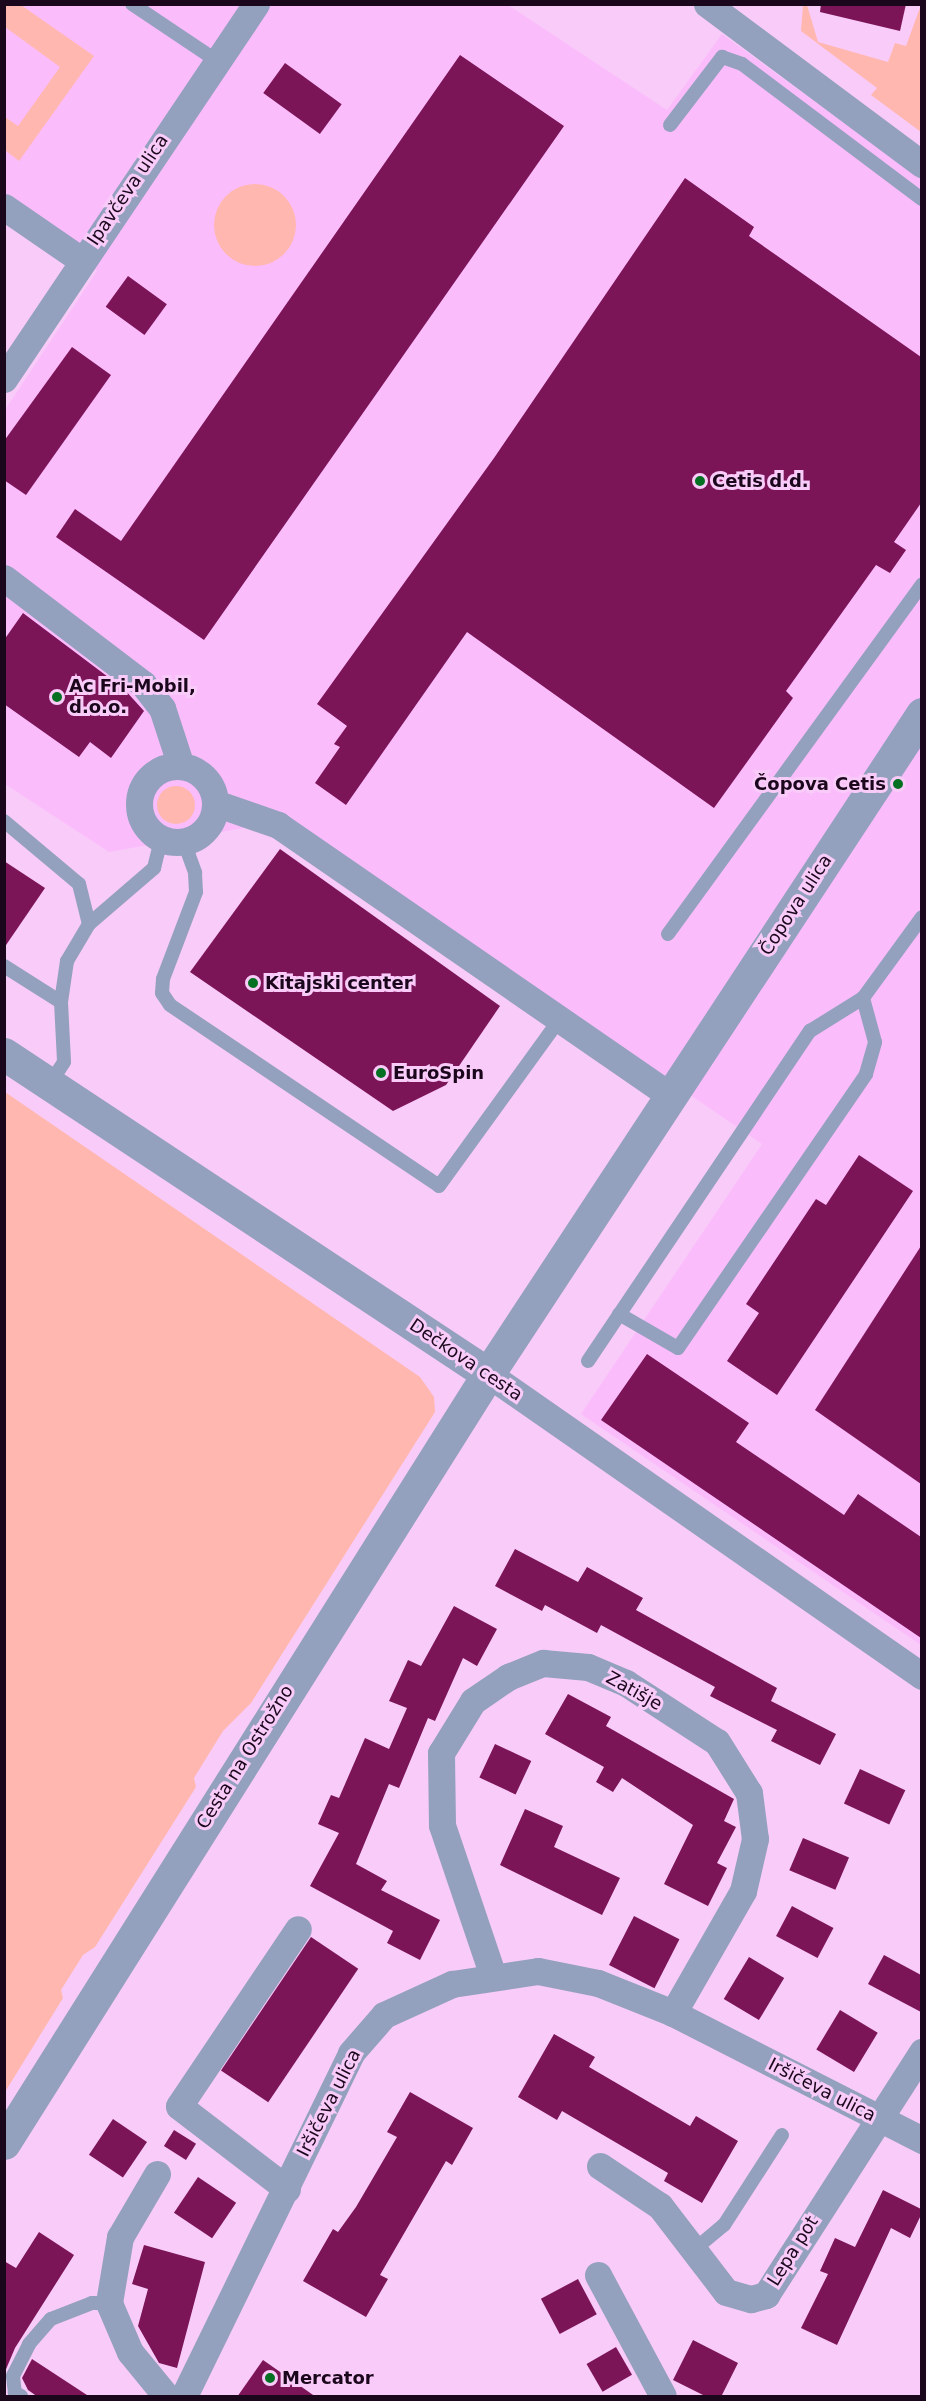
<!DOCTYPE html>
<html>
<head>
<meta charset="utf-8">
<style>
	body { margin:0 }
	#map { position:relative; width:926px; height:2401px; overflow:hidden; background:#f9cbf9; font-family:"DejaVu Sans",sans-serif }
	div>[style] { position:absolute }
	.built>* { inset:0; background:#fbbcfc }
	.green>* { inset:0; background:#ffb7af }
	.round { border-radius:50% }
	.building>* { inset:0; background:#7c1458; transform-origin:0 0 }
	.service>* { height:14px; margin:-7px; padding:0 7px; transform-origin:7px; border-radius:7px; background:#94a1be }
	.minor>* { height:27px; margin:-13.5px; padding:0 13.5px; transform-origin:13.5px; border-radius:13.5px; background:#94a1be }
	.minor>.ring { margin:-13.5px; padding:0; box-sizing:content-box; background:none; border:27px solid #94a1be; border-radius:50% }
	.tertiary>* { height:33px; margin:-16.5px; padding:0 16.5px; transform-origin:16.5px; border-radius:16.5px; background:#94a1be }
	.dots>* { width:16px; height:16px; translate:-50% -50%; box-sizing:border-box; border:3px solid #f9cbf9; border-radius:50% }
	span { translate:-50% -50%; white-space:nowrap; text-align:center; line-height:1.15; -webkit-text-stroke:6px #f9cbf9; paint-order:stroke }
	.street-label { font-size:18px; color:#1b071c }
	.poi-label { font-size:18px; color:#1b071c; font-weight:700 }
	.left { translate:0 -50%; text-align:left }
	.right { translate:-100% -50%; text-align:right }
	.frame { position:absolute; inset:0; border:6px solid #1b071c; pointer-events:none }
</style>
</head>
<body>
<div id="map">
	<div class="built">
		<i style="clip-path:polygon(4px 5px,508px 5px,667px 110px,722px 34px,921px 179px,921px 1645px,581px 1414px,762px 1144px,288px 820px,109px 852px,5px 784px,5px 410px,97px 271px,5px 207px)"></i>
	</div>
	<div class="green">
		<i style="clip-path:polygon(5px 4px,21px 5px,94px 56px,19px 161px,5px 150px,5px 117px,18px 126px,60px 67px,5px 27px)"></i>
		<i style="clip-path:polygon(803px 5px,807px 5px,818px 42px,888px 62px,895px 43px,906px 46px,921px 5px,921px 132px,871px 95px,877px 88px,801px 31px)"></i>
		<i class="round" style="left:214px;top:184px;width:82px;height:82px"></i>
		<i class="round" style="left:157px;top:786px;width:38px;height:38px"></i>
		<i style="clip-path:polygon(5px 1092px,420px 1377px,434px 1397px,435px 1412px,251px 1703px,223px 1731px,194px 1778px,196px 1787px,95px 1947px,83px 1955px,61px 1990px,63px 1998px,5px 2092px)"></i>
	</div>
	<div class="building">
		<i style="clip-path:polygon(821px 4px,906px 4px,900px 31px,820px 12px)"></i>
		<i style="clip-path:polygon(460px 55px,564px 126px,204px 640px,56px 537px,75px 509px,121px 541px)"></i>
		<i style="left:285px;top:63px;width:70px;height:37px;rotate:36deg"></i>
		<i style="clip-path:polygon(685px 178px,754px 227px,749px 236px,921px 357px,921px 503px,894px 542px,906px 550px,890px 573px,876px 565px,786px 691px,793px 698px,714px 808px,467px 632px,346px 805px,315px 783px,340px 747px,334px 744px,347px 726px,317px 704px,494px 458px)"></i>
		<i style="left:128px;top:276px;width:48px;height:38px;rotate:36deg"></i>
		<i style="clip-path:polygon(72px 347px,111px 375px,26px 495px,4px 480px,4px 441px)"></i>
		<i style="clip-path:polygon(23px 613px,124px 689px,144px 711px,111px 758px,90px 742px,79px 757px,4px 704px,4px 640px)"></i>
		<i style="clip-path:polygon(280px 849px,500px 1006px,446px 1085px,393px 1111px,190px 972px)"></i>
		<i style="clip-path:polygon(4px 861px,45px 888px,4px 948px)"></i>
		<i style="clip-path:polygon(859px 1155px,913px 1191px,777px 1395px,727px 1361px,759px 1313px,746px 1304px,816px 1199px,826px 1205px)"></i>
		<i style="clip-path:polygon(921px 1246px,921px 1484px,815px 1410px)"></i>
		<i style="clip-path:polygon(647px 1354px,749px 1423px,736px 1442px,844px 1515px,858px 1494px,921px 1537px,921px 1638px,601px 1420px)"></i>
		<i style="clip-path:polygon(515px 1549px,578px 1582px,587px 1567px,643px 1598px,636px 1610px,777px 1688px,771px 1701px,836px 1734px,820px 1765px,771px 1741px,777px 1730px,710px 1696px,715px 1687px,601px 1625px,597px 1633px,545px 1605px,542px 1611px,495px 1586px)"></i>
		<i style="clip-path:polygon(454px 1606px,497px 1629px,477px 1666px,463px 1658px,435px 1721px,428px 1718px,399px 1788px,389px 1784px,356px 1864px,387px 1881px,381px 1890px,440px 1920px,420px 1960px,387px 1943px,393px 1931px,310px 1886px,339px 1833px,318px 1824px,331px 1795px,339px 1798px,365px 1738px,389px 1749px,407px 1708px,389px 1701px,408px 1660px,421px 1666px)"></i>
		<i style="clip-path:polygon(568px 1694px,611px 1717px,606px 1726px,734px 1799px,724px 1821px,736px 1827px,717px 1863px,727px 1868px,708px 1906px,664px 1884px,693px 1825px,622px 1778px,613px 1792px,596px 1782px,604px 1767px,545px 1734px)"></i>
		<i style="left:495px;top:1744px;width:40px;height:37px;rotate:25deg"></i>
		<i style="left:860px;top:1769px;width:50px;height:38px;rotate:25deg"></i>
		<i style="clip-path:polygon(525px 1809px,563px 1826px,554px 1847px,620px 1878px,602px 1915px,500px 1865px)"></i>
		<i style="left:803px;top:1838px;width:50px;height:35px;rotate:23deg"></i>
		<i style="left:792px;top:1906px;width:47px;height:34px;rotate:28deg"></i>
		<i style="left:634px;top:1916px;width:51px;height:55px;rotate:27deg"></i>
		<i style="left:311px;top:1937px;width:57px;height:161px;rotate:34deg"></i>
		<i style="clip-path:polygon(884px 1955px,921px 1975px,921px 2012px,868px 1984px)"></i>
		<i style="left:749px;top:1957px;width:41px;height:49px;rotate:31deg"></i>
		<i style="left:840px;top:2010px;width:44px;height:46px;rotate:31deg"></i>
		<i style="clip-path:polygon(554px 2034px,595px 2057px,589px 2067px,690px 2126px,696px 2116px,738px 2141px,702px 2203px,664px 2181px,668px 2173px,562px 2111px,557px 2120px,518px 2097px)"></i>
		<i style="clip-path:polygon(410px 2092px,473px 2128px,452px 2165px,446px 2161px,380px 2275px,388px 2279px,366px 2317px,303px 2281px,333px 2229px,338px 2232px,356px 2207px,397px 2137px,387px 2132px)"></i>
		<i style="left:113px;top:2119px;width:41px;height:43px;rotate:34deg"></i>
		<i style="left:174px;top:2130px;width:26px;height:19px;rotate:32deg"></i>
		<i style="left:198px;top:2177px;width:46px;height:43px;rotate:34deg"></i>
		<i style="clip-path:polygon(883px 2190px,921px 2209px,921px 2215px,910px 2238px,891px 2228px,837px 2345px,801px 2328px,828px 2274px,820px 2271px,835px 2238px,855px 2247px)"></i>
		<i style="clip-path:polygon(39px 2232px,74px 2255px,15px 2348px,4px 2374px,4px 2261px,16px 2268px)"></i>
		<i style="clip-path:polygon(144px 2245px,205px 2262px,177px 2368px,159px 2363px,138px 2326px,148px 2289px,132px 2284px)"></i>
		<i style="left:578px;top:2279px;width:40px;height:42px;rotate:62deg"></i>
		<i style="clip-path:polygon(693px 2340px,738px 2363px,721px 2397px,707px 2397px,673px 2380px)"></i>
		<i style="left:616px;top:2347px;width:32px;height:34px;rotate:60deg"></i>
		<i style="clip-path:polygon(32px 2359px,90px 2397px,38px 2397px,28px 2390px,22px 2378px)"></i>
		<i style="clip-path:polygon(263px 2360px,316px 2397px,237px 2397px)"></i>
	</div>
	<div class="service">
		<i style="left:132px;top:4px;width:102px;rotate:33.8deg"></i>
		<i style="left:670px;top:125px;width:86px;rotate:-52.6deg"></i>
		<i style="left:722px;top:57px;width:21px;rotate:19deg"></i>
		<i style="left:742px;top:64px;width:225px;rotate:36.9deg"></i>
		<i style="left:4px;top:821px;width:98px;rotate:40deg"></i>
		<i style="left:79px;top:884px;width:41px;rotate:76deg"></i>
		<i style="left:89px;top:924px;width:43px;rotate:120.7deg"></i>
		<i style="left:67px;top:961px;width:41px;rotate:98.3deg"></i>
		<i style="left:184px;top:842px;width:33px;rotate:70deg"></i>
		<i style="left:195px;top:873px;width:19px;rotate:87deg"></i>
		<i style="left:196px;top:892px;width:93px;rotate:110.8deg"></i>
		<i style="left:163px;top:979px;width:14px;rotate:94deg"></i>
		<i style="left:162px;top:993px;width:14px;rotate:56deg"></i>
		<i style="left:170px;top:1005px;width:324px;rotate:33.9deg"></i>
		<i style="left:439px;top:1186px;width:205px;rotate:-54.1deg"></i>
		<i style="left:89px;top:924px;width:86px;rotate:-40.7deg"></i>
		<i style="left:154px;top:868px;width:30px;rotate:-76deg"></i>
		<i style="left:668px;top:934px;width:432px;rotate:-54deg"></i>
		<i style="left:4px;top:966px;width:67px;rotate:32.3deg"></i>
		<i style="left:61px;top:1002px;width:60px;rotate:87.1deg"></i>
		<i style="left:64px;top:1062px;width:27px;rotate:123deg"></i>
		<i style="left:619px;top:1314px;width:68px;rotate:30deg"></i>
		<i style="left:678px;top:1348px;width:332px;rotate:-55.5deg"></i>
		<i style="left:866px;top:1074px;width:33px;rotate:-74deg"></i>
		<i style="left:875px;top:1042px;width:46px;rotate:-105.3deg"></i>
		<i style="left:588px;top:1361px;width:398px;rotate:-56.1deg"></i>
		<i style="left:810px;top:1031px;width:62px;rotate:-31.9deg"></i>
		<i style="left:863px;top:998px;width:100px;rotate:-53.9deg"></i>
		<i style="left:695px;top:2249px;width:38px;rotate:-40deg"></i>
		<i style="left:724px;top:2225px;width:107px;rotate:-57.2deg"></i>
		<i style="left:21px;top:2396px;width:7px;rotate:-153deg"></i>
		<i style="left:15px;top:2393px;width:17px;rotate:-97deg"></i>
		<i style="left:13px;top:2376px;width:36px;rotate:-63deg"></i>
		<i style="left:29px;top:2344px;width:33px;rotate:-49deg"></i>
		<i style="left:51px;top:2319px;width:44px;rotate:-21.3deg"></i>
		<i style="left:92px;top:2303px;width:17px"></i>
	</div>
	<div class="minor">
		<i style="left:707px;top:4px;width:268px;rotate:36.7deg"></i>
		<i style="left:4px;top:207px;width:93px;rotate:34.5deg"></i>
		<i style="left:4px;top:379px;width:452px;rotate:-56.1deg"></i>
		<i style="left:4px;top:578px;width:175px;rotate:37.3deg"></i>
		<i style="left:143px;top:684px;width:31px;rotate:52deg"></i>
		<i style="left:162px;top:708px;width:61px;rotate:71.9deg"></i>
		<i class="ring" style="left:139px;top:766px;width:49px;height:49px"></i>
		<i style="left:215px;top:803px;width:67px;rotate:19.2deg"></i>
		<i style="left:278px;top:825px;width:477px;rotate:34.6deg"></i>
		<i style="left:488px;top:1374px;width:529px;rotate:34.83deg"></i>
		<i style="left:493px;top:1976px;width:159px;rotate:-108.7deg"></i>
		<i style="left:442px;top:1825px;width:72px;rotate:-90.8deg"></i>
		<i style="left:441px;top:1753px;width:61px;rotate:-58.4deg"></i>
		<i style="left:473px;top:1701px;width:42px;rotate:-34.4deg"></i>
		<i style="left:508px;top:1677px;width:38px;rotate:-22deg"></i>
		<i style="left:543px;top:1663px;width:45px;rotate:5.1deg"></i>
		<i style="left:588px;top:1667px;width:41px;rotate:22.8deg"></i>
		<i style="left:626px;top:1683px;width:108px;rotate:33deg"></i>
		<i style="left:717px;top:1742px;width:60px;rotate:57.9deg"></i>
		<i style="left:749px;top:1793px;width:46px;rotate:82.6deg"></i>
		<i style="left:755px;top:1839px;width:53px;rotate:103deg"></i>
		<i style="left:743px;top:1891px;width:141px;rotate:119.8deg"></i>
		<i style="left:600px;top:2166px;width:72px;rotate:33.7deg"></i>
		<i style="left:660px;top:2206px;width:108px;rotate:52.5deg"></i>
		<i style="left:726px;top:2292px;width:26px;rotate:16deg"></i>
		<i style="left:751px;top:2299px;width:16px;rotate:-15deg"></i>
		<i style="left:766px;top:2295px;width:289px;rotate:-57.3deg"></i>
		<i style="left:157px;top:2174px;width:73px;rotate:120.4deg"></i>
		<i style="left:120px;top:2237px;width:67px;rotate:99.5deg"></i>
		<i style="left:109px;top:2303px;width:53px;rotate:66.8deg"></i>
		<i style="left:130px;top:2352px;width:57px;rotate:50.7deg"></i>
		<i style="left:287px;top:2189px;width:136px;rotate:-142.5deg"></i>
		<i style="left:179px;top:2106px;width:213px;rotate:-56.1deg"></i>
		<i style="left:598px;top:2275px;width:137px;rotate:61.8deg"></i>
		<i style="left:184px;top:2396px;width:381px;rotate:-64deg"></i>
		<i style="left:351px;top:2053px;width:50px;rotate:-49deg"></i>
		<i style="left:384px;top:2015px;width:75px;rotate:-24.5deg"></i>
		<i style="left:452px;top:1984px;width:87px;rotate:-8.6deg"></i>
		<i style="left:538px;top:1971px;width:61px;rotate:11.3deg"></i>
		<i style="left:598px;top:1983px;width:81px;rotate:21.8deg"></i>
		<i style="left:673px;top:2013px;width:280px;rotate:27deg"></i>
	</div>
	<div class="tertiary">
		<i style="left:4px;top:1054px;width:580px;rotate:33.47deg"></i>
		<i style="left:4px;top:2143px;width:909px;rotate:-57.81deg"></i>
		<i style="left:488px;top:1374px;width:790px;rotate:-56.67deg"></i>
	</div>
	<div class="dots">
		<i style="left:700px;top:481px;background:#037022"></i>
		<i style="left:57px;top:697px;background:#037022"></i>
		<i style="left:898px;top:784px;background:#037022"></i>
		<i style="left:253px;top:983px;background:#037022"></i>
		<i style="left:381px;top:1073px;background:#037022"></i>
		<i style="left:270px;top:2378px;background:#037022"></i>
	</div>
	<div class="street-label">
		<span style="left:128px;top:190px;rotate:-56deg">Ipavčeva ulica</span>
		<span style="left:796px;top:905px;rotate:-57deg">Čopova ulica</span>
		<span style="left:466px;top:1360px;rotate:34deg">Dečkova cesta</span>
		<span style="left:634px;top:1691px;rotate:29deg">Zatišje</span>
		<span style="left:245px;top:1757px;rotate:-58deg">Cesta na Ostrožno</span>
		<span style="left:822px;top:2090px;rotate:27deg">Iršičeva ulica</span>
		<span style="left:329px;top:2103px;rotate:-63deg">Iršičeva ulica</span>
		<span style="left:793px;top:2251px;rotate:-58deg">Lepa pot</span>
	</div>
	<div class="poi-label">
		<span class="left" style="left:712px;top:481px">Cetis d.d.</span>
		<span class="left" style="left:69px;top:697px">Ac Fri-Mobil,<br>d.o.o.</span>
		<span class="right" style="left:886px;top:784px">Čopova Cetis</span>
		<span class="left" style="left:265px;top:983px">Kitajski center</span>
		<span class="left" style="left:393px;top:1073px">EuroSpin</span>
		<span class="left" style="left:282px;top:2378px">Mercator</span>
	</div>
	<div class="frame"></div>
</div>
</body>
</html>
